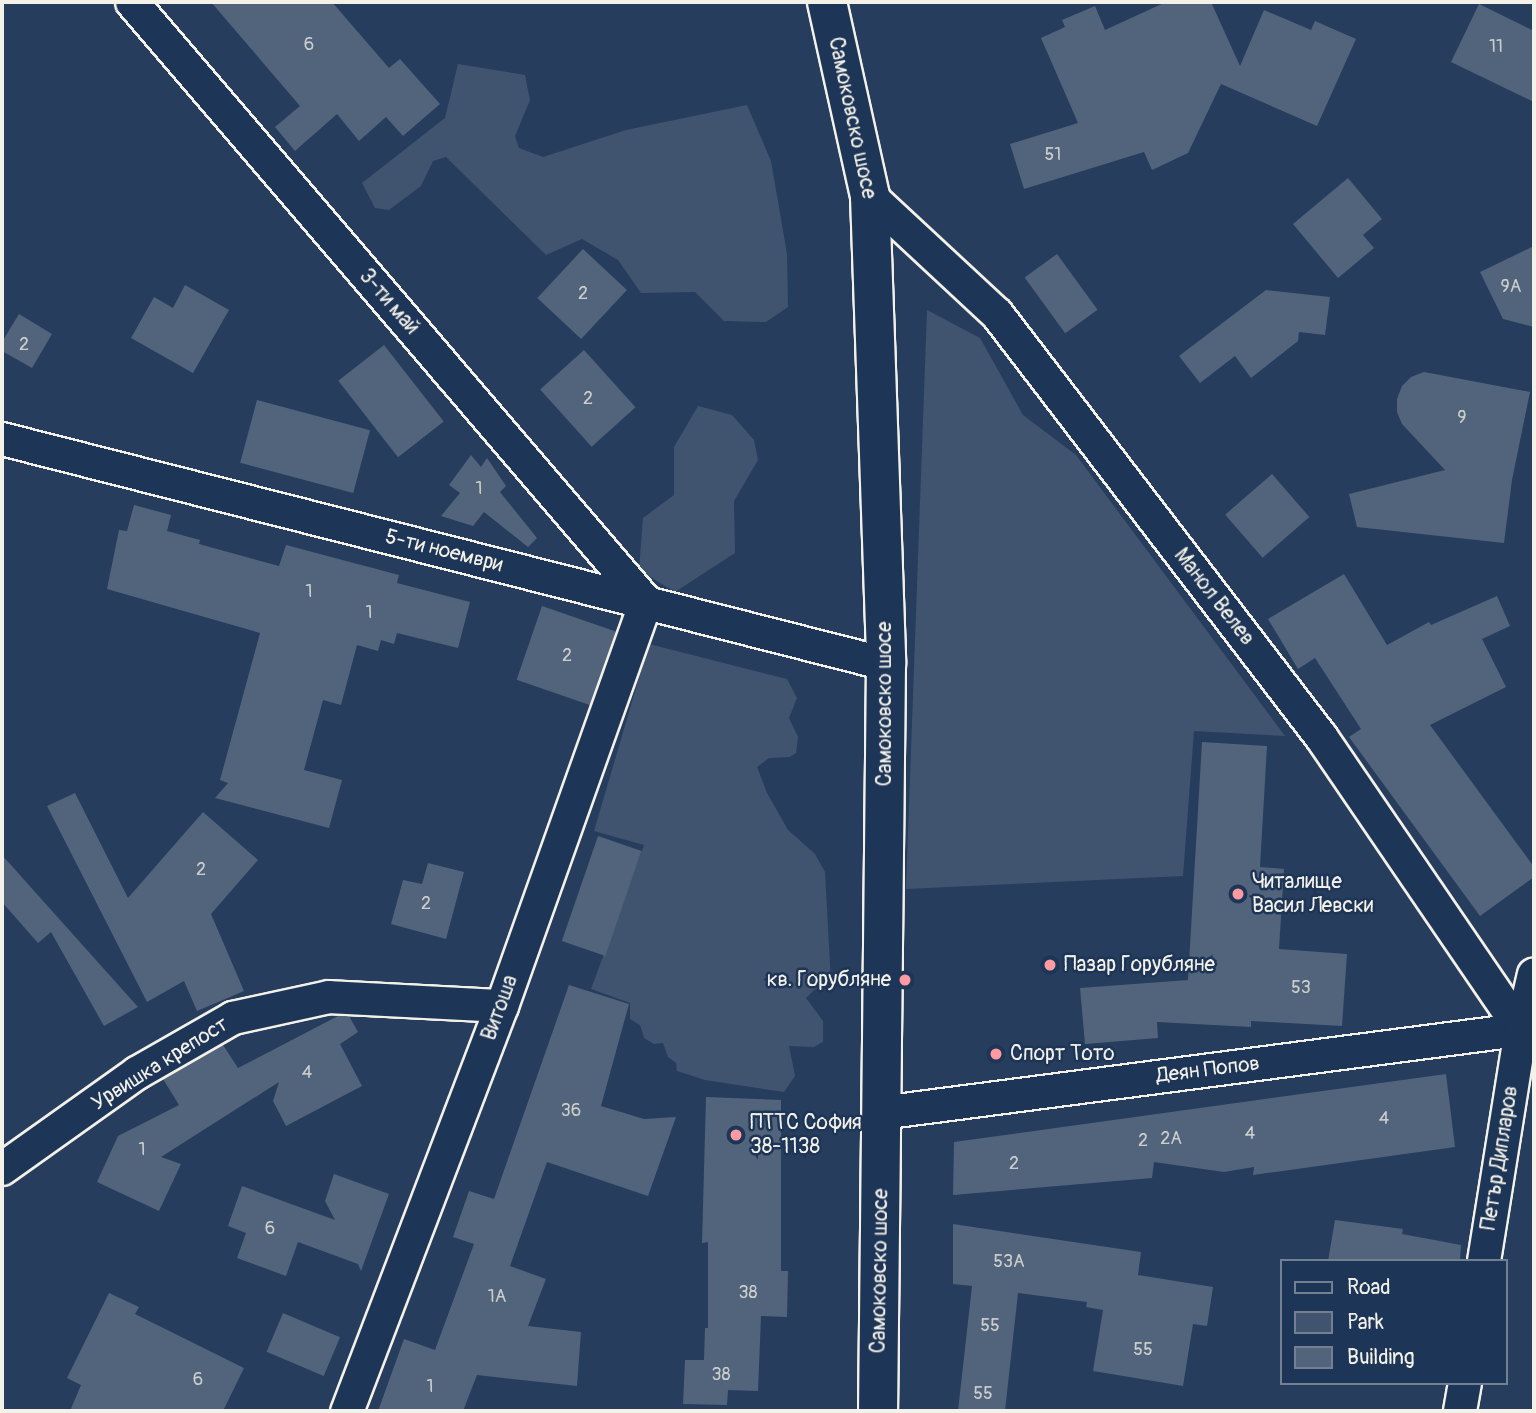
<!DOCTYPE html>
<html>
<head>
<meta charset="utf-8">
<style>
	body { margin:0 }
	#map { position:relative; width:1536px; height:1413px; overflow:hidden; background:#263d5d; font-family:Pangolin,sans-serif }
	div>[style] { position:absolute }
	.green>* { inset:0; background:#40546f }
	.building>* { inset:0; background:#52647b; transform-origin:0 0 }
	.roads { filter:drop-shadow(2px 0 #f4f1e8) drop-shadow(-2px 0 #f4f1e8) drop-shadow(0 2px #f4f1e8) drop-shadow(0 -2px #f4f1e8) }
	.street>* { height:32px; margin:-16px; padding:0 16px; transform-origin:16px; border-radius:16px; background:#1d3557 }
	.secondary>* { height:38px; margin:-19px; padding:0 19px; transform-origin:19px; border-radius:19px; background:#1d3557 }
	.dots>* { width:19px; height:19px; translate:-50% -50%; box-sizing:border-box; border:4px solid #1d3557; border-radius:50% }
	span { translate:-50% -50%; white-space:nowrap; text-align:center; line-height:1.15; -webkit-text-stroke:5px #1d3557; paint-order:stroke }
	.number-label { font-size:18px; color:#cccecd }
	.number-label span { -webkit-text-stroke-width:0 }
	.street-label { font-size:21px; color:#f4f1e8 }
	.poi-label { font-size:21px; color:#f4f1e8 }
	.left { translate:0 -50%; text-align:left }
	.right { translate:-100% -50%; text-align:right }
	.frame { position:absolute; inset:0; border:4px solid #f4f1e8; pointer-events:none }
	.legend { position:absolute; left:1280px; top:1259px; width:228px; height:126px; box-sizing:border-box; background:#1d3557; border:2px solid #738091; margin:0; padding:9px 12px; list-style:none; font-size:21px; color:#f4f1e8 }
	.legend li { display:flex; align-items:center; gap:14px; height:35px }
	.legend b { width:35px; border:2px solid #738091 }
</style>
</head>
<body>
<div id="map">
	<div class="green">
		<i style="clip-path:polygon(458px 64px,525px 75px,530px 100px,515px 136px,519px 148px,543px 157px,626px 130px,747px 105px,771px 161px,787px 254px,788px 307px,766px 322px,724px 321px,695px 292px,641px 293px,618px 260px,582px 239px,546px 255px,446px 157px,433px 161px,421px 186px,389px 210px,375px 208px,362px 183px,445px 118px)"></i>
		<i style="clip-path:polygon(927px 310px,980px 338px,1023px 415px,1076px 455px,1285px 736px,1194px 731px,1183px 876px,906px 889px)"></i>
		<i style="clip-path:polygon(698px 406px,732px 415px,754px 440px,758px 460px,734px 501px,735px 553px,675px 592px,639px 570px,643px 518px,674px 495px,674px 447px)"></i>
		<i style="clip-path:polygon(649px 644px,787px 679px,797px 698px,789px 718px,798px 737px,796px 753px,790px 757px,769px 758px,757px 767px,767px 793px,788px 830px,815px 854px,825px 872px,831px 983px,814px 990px,806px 998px,823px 1021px,823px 1042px,814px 1047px,789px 1046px,795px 1076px,784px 1092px,705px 1080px,677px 1071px,676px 1063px,668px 1057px,663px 1043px,654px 1044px,644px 1038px,640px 1025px,630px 1019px,630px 1003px,591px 989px,644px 845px,594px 831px)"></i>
	</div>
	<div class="building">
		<i style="clip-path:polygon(211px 2px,332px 2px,389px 68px,400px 59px,440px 104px,403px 136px,386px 117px,359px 141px,337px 114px,295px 151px,275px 127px,300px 106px)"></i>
		<i style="clip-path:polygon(1166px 2px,1211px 2px,1240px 66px,1264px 10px,1311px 30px,1315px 21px,1356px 39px,1317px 126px,1221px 84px,1188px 153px,1152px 170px,1144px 152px,1024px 189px,1010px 144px,1078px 123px,1041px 38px,1065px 27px,1062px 20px,1095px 6px,1105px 30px)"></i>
		<i style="clip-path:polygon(1479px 4px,1534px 31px,1534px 102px,1451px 62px)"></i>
		<i style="clip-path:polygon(1348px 178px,1382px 219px,1363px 235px,1374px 248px,1338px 278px,1293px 224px)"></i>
		<i style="clip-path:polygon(1534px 246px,1534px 327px,1503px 319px,1480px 272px)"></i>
		<i style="left:583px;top:249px;width:60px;height:67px;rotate:43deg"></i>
		<i style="left:1057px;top:254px;width:69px;height:40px;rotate:54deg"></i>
		<i style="clip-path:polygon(185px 285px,229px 310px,193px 373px,131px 338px,154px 297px,173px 308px)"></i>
		<i style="clip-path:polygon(1266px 290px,1330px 297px,1325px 335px,1299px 332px,1298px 341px,1251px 378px,1235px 356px,1200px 383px,1179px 356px)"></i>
		<i style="clip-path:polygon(19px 314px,52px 334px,32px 368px,2px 351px,2px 342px)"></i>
		<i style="left:384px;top:345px;width:97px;height:58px;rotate:52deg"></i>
		<i style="left:584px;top:350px;width:77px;height:59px;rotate:48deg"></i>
		<i style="clip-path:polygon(1424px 372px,1530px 392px,1512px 480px,1504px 543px,1357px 527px,1349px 494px,1445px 470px,1402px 424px,1397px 412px,1397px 399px,1402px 386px,1411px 377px)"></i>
		<i style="left:257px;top:400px;width:117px;height:65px;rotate:15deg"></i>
		<i style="clip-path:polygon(471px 455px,481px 467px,487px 458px,506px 486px,500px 492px,537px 538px,528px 547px,484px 512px,473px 526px,441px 516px,460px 493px,449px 485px)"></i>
		<i style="left:1272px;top:474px;width:57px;height:62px;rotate:49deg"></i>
		<i style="clip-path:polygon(134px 505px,171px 515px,167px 531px,200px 540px,199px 544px,279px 566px,286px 545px,399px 575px,397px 583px,470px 602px,458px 648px,397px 633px,394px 644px,381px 640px,378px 651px,357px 645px,341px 705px,323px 700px,304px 770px,342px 780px,329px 828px,215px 798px,228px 783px,220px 780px,260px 633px,107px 589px,119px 530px,127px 531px)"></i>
		<i style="clip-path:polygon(1344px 574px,1387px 645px,1429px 622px,1431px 625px,1497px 596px,1510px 626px,1482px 639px,1506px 687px,1430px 725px,1534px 867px,1534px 877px,1480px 916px,1349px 737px,1361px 729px,1315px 658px,1298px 669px,1268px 619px)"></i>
		<i style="left:542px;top:606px;width:78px;height:78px;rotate:19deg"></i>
		<i style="clip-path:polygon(1202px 742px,1267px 746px,1260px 867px,1284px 869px,1279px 949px,1347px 954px,1342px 1026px,1251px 1021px,1251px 1027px,1157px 1022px,1158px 1038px,1085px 1044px,1080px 988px,1188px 980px)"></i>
		<i style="clip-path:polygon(75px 793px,128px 898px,203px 812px,258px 860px,211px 914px,244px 991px,197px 1011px,184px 981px,147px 1002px,47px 806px)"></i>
		<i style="left:598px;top:836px;width:46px;height:111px;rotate:19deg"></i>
		<i style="clip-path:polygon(2px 855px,61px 921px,138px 1007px,104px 1026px,51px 932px,38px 943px,2px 902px)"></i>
		<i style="clip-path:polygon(428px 863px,464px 872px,446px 939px,391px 924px,403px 880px,422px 884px)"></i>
		<i style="clip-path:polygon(569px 985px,629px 1004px,601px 1106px,644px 1119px,676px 1117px,648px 1196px,547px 1162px,510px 1266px,546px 1279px,528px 1326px,581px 1332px,577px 1386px,477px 1375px,463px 1411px,378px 1411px,404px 1339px,435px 1350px,474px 1244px,453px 1237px,469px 1191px,494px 1199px)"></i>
		<i style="clip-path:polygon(338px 1016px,349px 1016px,358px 1032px,340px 1044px,362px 1086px,286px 1126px,273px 1101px,279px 1082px,161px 1157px,181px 1164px,159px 1211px,97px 1182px,118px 1136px,179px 1105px,163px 1079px,223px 1045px,238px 1068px)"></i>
		<i style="clip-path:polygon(1446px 1074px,1455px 1147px,1253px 1175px,1254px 1167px,1224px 1172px,1154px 1162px,1152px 1178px,953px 1195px,954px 1142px)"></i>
		<i style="clip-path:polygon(706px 1097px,781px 1100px,781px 1271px,788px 1271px,787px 1317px,761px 1316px,758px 1391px,728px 1390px,727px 1405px,683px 1404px,685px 1360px,704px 1360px,705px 1328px,708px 1328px,708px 1242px,702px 1243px)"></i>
		<i style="clip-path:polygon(334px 1174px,389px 1194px,361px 1271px,358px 1264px,298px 1242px,286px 1276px,237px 1258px,246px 1233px,228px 1226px,242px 1186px,335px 1220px,325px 1201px)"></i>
		<i style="clip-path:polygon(1335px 1220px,1403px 1229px,1402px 1234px,1461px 1245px,1460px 1261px,1328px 1261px)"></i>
		<i style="clip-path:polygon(953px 1224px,1141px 1252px,1138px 1275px,1213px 1287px,1207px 1326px,1193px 1324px,1183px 1386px,1093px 1371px,1103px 1310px,1086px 1307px,1087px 1302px,1018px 1293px,1005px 1411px,958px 1411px,972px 1286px,953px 1284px)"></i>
		<i style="clip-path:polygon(109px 1293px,139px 1307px,135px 1314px,244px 1368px,223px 1411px,70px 1411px,81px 1385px,67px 1378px)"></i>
		<i style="left:283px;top:1313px;width:62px;height:42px;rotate:23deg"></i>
	</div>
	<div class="roads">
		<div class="street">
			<i style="left:132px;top:2px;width:790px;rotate:49.41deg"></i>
			<i style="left:646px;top:602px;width:429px;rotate:109.6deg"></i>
			<i style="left:502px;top:1006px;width:434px;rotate:110.9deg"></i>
			<i style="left:870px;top:196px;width:173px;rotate:42.9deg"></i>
			<i style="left:997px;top:314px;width:534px;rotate:52.53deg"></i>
			<i style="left:1322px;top:738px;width:353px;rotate:55.7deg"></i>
			<i style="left:2px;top:439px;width:912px;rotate:14.28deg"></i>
			<i style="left:881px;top:1113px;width:659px;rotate:-7.42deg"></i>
			<i style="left:2px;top:1169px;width:166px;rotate:-35.4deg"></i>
			<i style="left:137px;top:1073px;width:111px;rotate:-29.8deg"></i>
			<i style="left:233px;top:1018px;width:98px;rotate:-12.3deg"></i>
			<i style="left:329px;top:997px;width:173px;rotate:3deg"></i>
			<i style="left:1484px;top:1261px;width:234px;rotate:-80.9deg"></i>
			<i style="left:1521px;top:1030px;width:57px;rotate:-76.9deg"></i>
			<i style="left:1460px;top:1411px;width:28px;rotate:-80deg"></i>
		</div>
		<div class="secondary">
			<i style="left:827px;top:2px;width:199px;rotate:77.5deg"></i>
			<i style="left:870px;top:196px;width:468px;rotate:88deg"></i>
			<i style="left:886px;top:664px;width:747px;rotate:90.61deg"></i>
		</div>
	</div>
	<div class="dots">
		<i style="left:1238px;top:894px;background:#ff9aa2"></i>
		<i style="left:1050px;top:965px;background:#ff9aa2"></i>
		<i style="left:905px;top:980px;background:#ff9aa2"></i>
		<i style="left:996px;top:1054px;background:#ff9aa2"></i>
		<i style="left:736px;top:1135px;background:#ff9aa2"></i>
	</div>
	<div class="number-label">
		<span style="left:309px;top:45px">6</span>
		<span style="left:1496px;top:47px">11</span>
		<span style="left:1053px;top:155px">51</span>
		<span style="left:1511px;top:287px">9А</span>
		<span style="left:583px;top:294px">2</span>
		<span style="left:24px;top:345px">2</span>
		<span style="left:588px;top:399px">2</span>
		<span style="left:1462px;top:418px">9</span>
		<span style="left:479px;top:489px">1</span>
		<span style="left:309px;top:592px">1</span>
		<span style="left:369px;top:613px">1</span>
		<span style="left:567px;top:656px">2</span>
		<span style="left:201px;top:870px">2</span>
		<span style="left:426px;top:904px">2</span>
		<span style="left:1301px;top:988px">53</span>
		<span style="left:307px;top:1073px">4</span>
		<span style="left:571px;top:1111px">36</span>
		<span style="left:1384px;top:1119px">4</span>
		<span style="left:1250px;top:1134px">4</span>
		<span style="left:1171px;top:1139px">2А</span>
		<span style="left:1143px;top:1141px">2</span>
		<span style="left:142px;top:1150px">1</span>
		<span style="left:1014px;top:1164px">2</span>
		<span style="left:270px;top:1229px">6</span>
		<span style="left:1009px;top:1262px">53А</span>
		<span style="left:748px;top:1293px">38</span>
		<span style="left:497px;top:1297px">1А</span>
		<span style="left:990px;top:1326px">55</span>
		<span style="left:1143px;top:1350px">55</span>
		<span style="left:721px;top:1375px">38</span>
		<span style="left:198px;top:1380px">6</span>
		<span style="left:430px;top:1387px">1</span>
		<span style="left:983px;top:1394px">55</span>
	</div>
	<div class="street-label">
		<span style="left:852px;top:118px;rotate:78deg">Самоковско шосе</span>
		<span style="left:389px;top:302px;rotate:49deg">3-ти май</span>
		<span style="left:444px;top:551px;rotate:14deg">5-ти ноември</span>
		<span style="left:1214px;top:597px;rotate:52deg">Манол Велев</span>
		<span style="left:885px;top:704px;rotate:-90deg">Самоковско шосе</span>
		<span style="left:500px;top:1008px;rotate:-70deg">Витоша</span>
		<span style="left:160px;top:1064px;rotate:-32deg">Урвишка крепост</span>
		<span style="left:1208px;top:1070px;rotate:-7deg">Деян Попов</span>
		<span style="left:1500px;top:1158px;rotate:-81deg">Петър Дипларов</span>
		<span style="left:880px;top:1271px;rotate:-89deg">Самоковско шосе</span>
	</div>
	<div class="poi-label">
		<span class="left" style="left:1252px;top:894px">Читалище<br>Васил Левски</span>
		<span class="left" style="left:1064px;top:965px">Пазар Горубляне</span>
		<span class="right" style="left:891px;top:980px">кв. Горубляне</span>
		<span class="left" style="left:1010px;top:1054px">Спорт Тото</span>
		<span class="left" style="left:750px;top:1135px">ПТТС София<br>38-1138</span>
	</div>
	<div class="frame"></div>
	<ul class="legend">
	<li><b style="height:9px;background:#1d3557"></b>Road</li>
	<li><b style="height:19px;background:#40546f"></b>Park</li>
	<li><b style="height:19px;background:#52647b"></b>Building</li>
	</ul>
</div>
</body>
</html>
